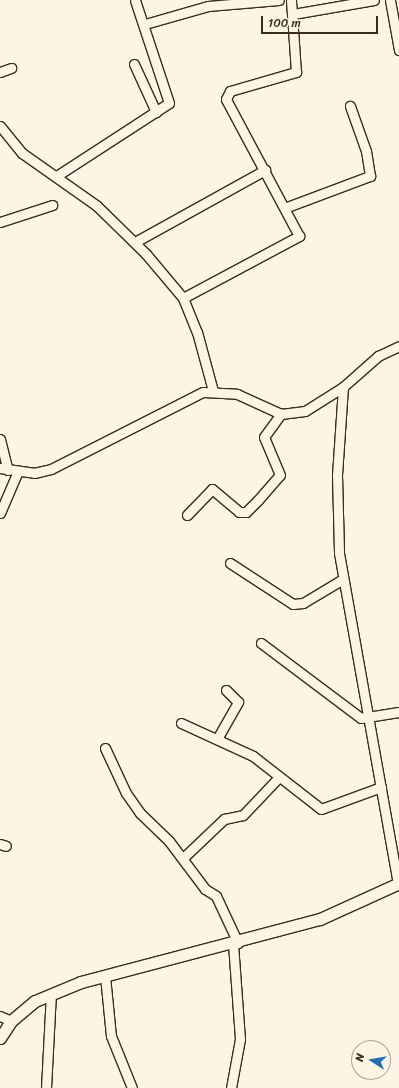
<!DOCTYPE html>
<html>
<head>
<meta charset="utf-8">
<style>
	body { margin:0 }
	#map { position:relative; width:399px; height:1088px; overflow:hidden; background:#fcf5e5; font-family:Sriracha,sans-serif }
	div>[style] { position:absolute }
	.roads { filter:drop-shadow(1px 0 #3b2a1e) drop-shadow(-1px 0 #3b2a1e) drop-shadow(0 1px #3b2a1e) drop-shadow(0 -1px #3b2a1e) }
	.minor>* { height:9px; margin:-4.5px; padding:0 4.5px; transform-origin:4.5px; border-radius:4.5px; background:#fcf5e5 }
	.tertiary>* { height:11px; margin:-5.5px; padding:0 5.5px; transform-origin:5.5px; border-radius:5.5px; background:#fcf5e5 }
	span { translate:-50% -50%; white-space:nowrap; text-align:center; line-height:1.15; -webkit-text-stroke:3px #fcf5e5; paint-order:stroke }
	.north { position:absolute; left:351px; top:1040px; width:40px; height:40px; box-sizing:border-box; background:#fcf5e5; border:1px solid #afa495; border-radius:50%; rotate:282deg; font-size:11px; font-weight:700; line-height:16px; text-align:center; color:#3b2a1e }
	.north::after { content:''; display:block; margin:auto; width:14px; height:18px; background:#1f6fb2; clip-path:polygon(50% 0,100% 100%,50% 72%,0 100%) }
	.scale { position:absolute; left:261px; top:16px; width:117px; height:18px; box-sizing:border-box; border:2px solid #3b2a1e; border-top:0; padding-left:5px; font-size:12px; line-height:14px; white-space:nowrap; color:#3b2a1e; -webkit-text-stroke:3px #fcf5e5; paint-order:stroke }
</style>
</head>
<body>
<div id="map">
	<div class="roads">
		<div class="minor">
			<i style="left:390px;top:0;width:51px;rotate:79.8deg"></i>
			<i style="left:293px;top:14px;width:82px;rotate:-9.8deg"></i>
			<i style="left:145px;top:24px;width:66px;rotate:-15.9deg"></i>
			<i style="left:208px;top:6px;width:71px;rotate:-4.8deg"></i>
			<i style="left:134px;top:64px;width:53px;rotate:65.4deg"></i>
			<i style="left:0;top:72px;width:12px;rotate:-20deg"></i>
			<i style="left:0;top:126px;width:35px;rotate:51deg"></i>
			<i style="left:22px;top:153px;width:92px;rotate:35.2deg"></i>
			<i style="left:97px;top:206px;width:69px;rotate:44.4deg"></i>
			<i style="left:146px;top:254px;width:57px;rotate:49.9deg"></i>
			<i style="left:183px;top:298px;width:37px;rotate:68deg"></i>
			<i style="left:197px;top:332px;width:61px;rotate:74.8deg"></i>
			<i style="left:58px;top:175px;width:132px;rotate:-33deg"></i>
			<i style="left:169px;top:103px;width:108px;rotate:-108.3deg"></i>
			<i style="left:287px;top:207px;width:89px;rotate:-20.5deg"></i>
			<i style="left:370px;top:176px;width:25px;rotate:-99deg"></i>
			<i style="left:366px;top:151px;width:48px;rotate:-109.6deg"></i>
			<i style="left:0;top:222px;width:55px;rotate:-18.1deg"></i>
			<i style="left:135px;top:242px;width:149px;rotate:-29deg"></i>
			<i style="left:183px;top:298px;width:132px;rotate:-28.1deg"></i>
			<i style="left:299px;top:236px;width:155px;rotate:-118.1deg"></i>
			<i style="left:226px;top:99px;width:9px;rotate:-63deg"></i>
			<i style="left:230px;top:91px;width:69px;rotate:-16.1deg"></i>
			<i style="left:296px;top:72px;width:72px;rotate:-94deg"></i>
			<i style="left:343px;top:387px;width:88px;rotate:93.9deg"></i>
			<i style="left:337px;top:475px;width:78px;rotate:88.5deg"></i>
			<i style="left:339px;top:553px;width:335px;rotate:79.9deg"></i>
			<i style="left:0;top:439px;width:32px;rotate:76deg"></i>
			<i style="left:0;top:468px;width:34px;rotate:8deg"></i>
			<i style="left:34px;top:473px;width:17px;rotate:-13deg"></i>
			<i style="left:51px;top:469px;width:170px;rotate:-26.9deg"></i>
			<i style="left:203px;top:392px;width:34px;rotate:3deg"></i>
			<i style="left:237px;top:394px;width:48px;rotate:24.4deg"></i>
			<i style="left:281px;top:414px;width:24px;rotate:-7deg"></i>
			<i style="left:305px;top:411px;width:45px;rotate:-32.3deg"></i>
			<i style="left:343px;top:387px;width:47px;rotate:-41.5deg"></i>
			<i style="left:378px;top:356px;width:23px;rotate:-25deg"></i>
			<i style="left:0;top:513px;width:46px;rotate:-66.8deg"></i>
			<i style="left:187px;top:515px;width:36px;rotate:-46deg"></i>
			<i style="left:212px;top:489px;width:35px;rotate:40deg"></i>
			<i style="left:239px;top:512px;width:7px"></i>
			<i style="left:246px;top:512px;width:17px;rotate:-45deg"></i>
			<i style="left:258px;top:500px;width:33px;rotate:-49deg"></i>
			<i style="left:280px;top:475px;width:41px;rotate:-112.8deg"></i>
			<i style="left:264px;top:437px;width:29px;rotate:-54deg"></i>
			<i style="left:230px;top:563px;width:75px;rotate:33.1deg"></i>
			<i style="left:293px;top:604px;width:10px;rotate:-6deg"></i>
			<i style="left:303px;top:603px;width:47px;rotate:-31deg"></i>
			<i style="left:261px;top:643px;width:125px;rotate:36.9deg"></i>
			<i style="left:361px;top:718px;width:38px;rotate:-9deg"></i>
			<i style="left:181px;top:723px;width:79px;rotate:24.6deg"></i>
			<i style="left:253px;top:756px;width:86px;rotate:37.9deg"></i>
			<i style="left:321px;top:809px;width:64px;rotate:-20.1deg"></i>
			<i style="left:217px;top:739px;width:43px;rotate:-60.4deg"></i>
			<i style="left:238px;top:702px;width:17px;rotate:-135deg"></i>
			<i style="left:105px;top:748px;width:50px;rotate:65deg"></i>
			<i style="left:126px;top:793px;width:24px;rotate:55deg"></i>
			<i style="left:140px;top:813px;width:40px;rotate:44deg"></i>
			<i style="left:169px;top:841px;width:60px;rotate:53.1deg"></i>
			<i style="left:205px;top:889px;width:13px;rotate:32deg"></i>
			<i style="left:216px;top:896px;width:52px;rotate:64.9deg"></i>
			<i style="left:0;top:844px;width:6px;rotate:18deg"></i>
			<i style="left:183px;top:858px;width:57px;rotate:-43.6deg"></i>
			<i style="left:224px;top:819px;width:19px;rotate:-12deg"></i>
			<i style="left:243px;top:815px;width:52px;rotate:-46.5deg"></i>
			<i style="left:105px;top:976px;width:60px;rotate:84.3deg"></i>
			<i style="left:111px;top:1036px;width:56px;rotate:68deg"></i>
			<i style="left:0;top:1016px;width:12px;rotate:24deg"></i>
			<i style="left:46px;top:1088px;width:94px;rotate:-87deg"></i>
			<i style="left:231px;top:1088px;width:50px;rotate:-79.6deg"></i>
			<i style="left:240px;top:1039px;width:95px;rotate:-94.2deg"></i>
		</div>
		<div class="tertiary">
			<i style="left:0;top:1038px;width:20px;rotate:-57deg"></i>
			<i style="left:11px;top:1021px;width:31px;rotate:-40deg"></i>
			<i style="left:35px;top:1001px;width:50px;rotate:-22.4deg"></i>
			<i style="left:81px;top:982px;width:247px;rotate:-14.8deg"></i>
			<i style="left:320px;top:919px;width:87px;rotate:-24.5deg"></i>
		</div>
	</div>
	<div class="north">N</div>
	<div class="scale">100 m</div>
</div>
</body>
</html>
